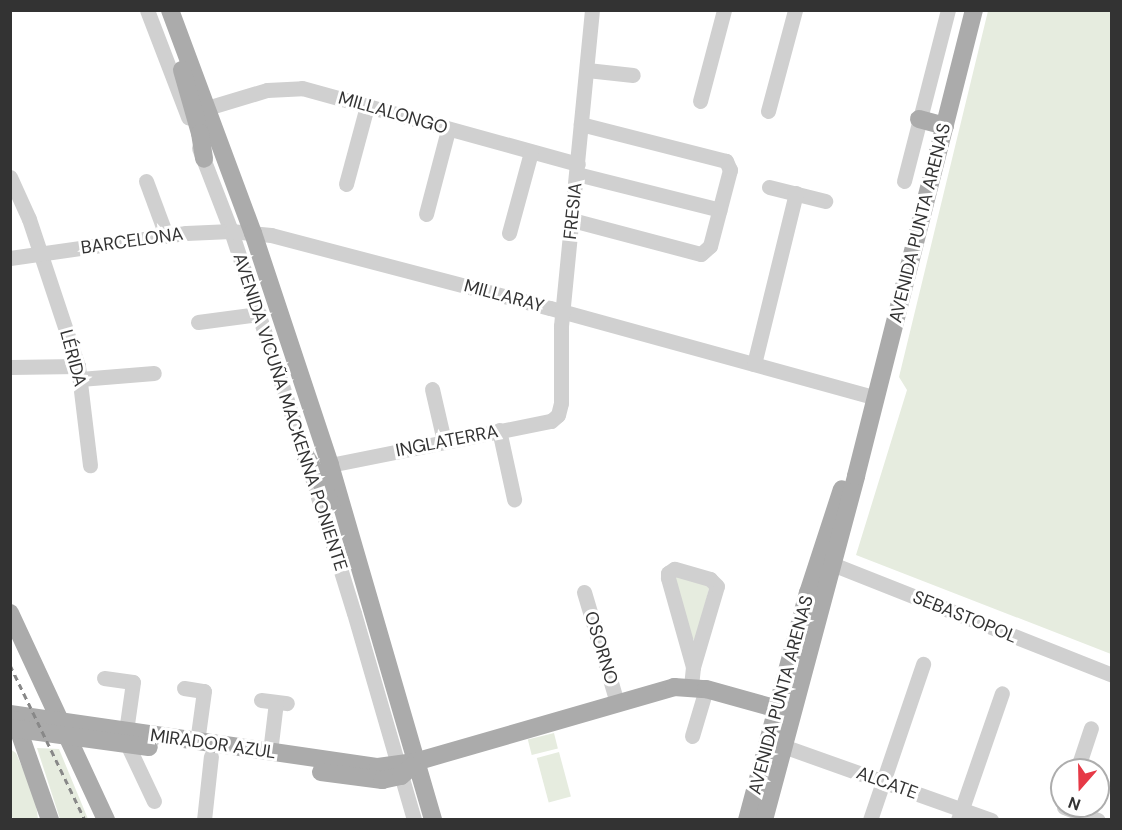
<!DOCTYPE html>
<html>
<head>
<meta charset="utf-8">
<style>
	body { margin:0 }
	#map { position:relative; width:1122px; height:830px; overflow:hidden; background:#fff; font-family:"DM Sans",sans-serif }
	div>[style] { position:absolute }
	.green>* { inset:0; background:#e6ecdf; transform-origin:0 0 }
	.minor>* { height:15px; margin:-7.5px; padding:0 7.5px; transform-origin:7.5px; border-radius:7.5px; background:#d0d0d0 }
	.major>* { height:18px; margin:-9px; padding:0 9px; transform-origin:9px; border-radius:9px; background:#ababab }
	.rail>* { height:3px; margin-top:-1.5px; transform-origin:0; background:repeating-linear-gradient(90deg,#888 0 6px,transparent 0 10.5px) }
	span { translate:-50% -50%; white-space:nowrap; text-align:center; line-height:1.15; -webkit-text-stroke:6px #fff; paint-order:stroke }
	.street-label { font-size:18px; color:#333 }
	.frame { position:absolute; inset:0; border:12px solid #333; pointer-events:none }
	.north { position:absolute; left:1050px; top:758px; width:60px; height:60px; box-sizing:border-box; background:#fff; border:2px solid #adadad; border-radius:50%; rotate:200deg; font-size:16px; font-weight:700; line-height:24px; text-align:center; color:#333 }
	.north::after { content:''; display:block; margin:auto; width:21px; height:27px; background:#e63946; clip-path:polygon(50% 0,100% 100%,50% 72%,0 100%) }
</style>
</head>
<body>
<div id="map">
	<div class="green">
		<i style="clip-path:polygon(988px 11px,1111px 11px,1111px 654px,856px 555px,907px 390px,899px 377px)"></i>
		<i style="clip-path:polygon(677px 575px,710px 585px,696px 639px,690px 640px,674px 582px)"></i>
		<i style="left:554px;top:733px;width:16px;height:27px;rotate:76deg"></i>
		<i style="clip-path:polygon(37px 748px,59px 749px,88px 819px,60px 819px)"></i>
		<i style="clip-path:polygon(10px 749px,16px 753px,35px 797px,38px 819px,13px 819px,11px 814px)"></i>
		<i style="left:559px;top:752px;width:46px;height:23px;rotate:75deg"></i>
	</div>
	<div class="minor">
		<i style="left:147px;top:10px;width:115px;rotate:69deg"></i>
		<i style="left:587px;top:70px;width:46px;rotate:6.2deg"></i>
		<i style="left:700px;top:101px;width:94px;rotate:-75.2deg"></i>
		<i style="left:207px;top:108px;width:63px;rotate:-16.7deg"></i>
		<i style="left:267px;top:90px;width:35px;rotate:-3deg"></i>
		<i style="left:302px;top:88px;width:286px;rotate:15.4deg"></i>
		<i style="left:768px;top:111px;width:105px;rotate:-75deg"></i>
		<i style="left:199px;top:148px;width:89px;rotate:68.9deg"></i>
		<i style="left:231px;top:231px;width:236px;rotate:71.7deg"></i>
		<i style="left:305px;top:455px;width:165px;rotate:72.8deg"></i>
		<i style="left:354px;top:613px;width:216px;rotate:73.8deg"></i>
		<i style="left:577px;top:174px;width:147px;rotate:14.1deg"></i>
		<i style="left:10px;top:177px;width:46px;rotate:65.7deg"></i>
		<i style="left:29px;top:219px;width:155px;rotate:71.6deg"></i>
		<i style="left:78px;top:366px;width:100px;rotate:83.1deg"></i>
		<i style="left:146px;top:181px;width:58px;rotate:69.7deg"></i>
		<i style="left:904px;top:181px;width:177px;rotate:-75.6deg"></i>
		<i style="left:346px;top:184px;width:81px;rotate:-74.9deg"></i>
		<i style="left:769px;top:187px;width:58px;rotate:14deg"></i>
		<i style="left:426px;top:214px;width:87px;rotate:-75.3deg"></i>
		<i style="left:572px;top:220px;width:133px;rotate:14.8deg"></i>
		<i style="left:701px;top:254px;width:12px;rotate:-42deg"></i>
		<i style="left:710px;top:246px;width:79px;rotate:-75.3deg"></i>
		<i style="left:730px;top:170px;width:10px;rotate:-114deg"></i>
		<i style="left:726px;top:161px;width:150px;rotate:-165.7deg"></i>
		<i style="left:509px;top:233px;width:84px;rotate:-74.8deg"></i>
		<i style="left:10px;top:258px;width:178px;rotate:-8.1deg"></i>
		<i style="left:186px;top:233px;width:45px;rotate:-2.5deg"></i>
		<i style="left:231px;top:231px;width:40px;rotate:5.7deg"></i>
		<i style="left:271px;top:235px;width:288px;rotate:14.7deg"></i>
		<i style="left:550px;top:308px;width:338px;rotate:15.4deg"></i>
		<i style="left:198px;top:322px;width:62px;rotate:-7.5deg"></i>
		<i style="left:754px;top:364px;width:176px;rotate:-76.2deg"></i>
		<i style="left:10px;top:367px;width:68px;rotate:-0.8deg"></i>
		<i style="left:80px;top:379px;width:74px;rotate:-4.6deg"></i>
		<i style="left:432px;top:389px;width:53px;rotate:77deg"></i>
		<i style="left:499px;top:430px;width:71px;rotate:77.7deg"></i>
		<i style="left:330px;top:465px;width:225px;rotate:-11.3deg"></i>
		<i style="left:551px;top:421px;width:9px;rotate:-41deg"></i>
		<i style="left:558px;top:415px;width:12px;rotate:-76deg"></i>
		<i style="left:561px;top:403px;width:77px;rotate:-90deg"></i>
		<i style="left:561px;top:326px;width:318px;rotate:-84.4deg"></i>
		<i style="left:822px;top:560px;width:312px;rotate:21.6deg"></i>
		<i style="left:584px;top:592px;width:116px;rotate:73.4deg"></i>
		<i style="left:104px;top:678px;width:29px;rotate:8deg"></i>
		<i style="left:133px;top:682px;width:49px;rotate:98.1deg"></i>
		<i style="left:691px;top:686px;width:19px;rotate:-84deg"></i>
		<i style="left:693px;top:667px;width:84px;rotate:-73.5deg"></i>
		<i style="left:717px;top:586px;width:10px;rotate:-135deg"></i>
		<i style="left:710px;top:579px;width:37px;rotate:-164deg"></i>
		<i style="left:674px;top:569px;width:7px;rotate:146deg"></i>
		<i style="left:668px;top:573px;width:5px;rotate:90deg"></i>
		<i style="left:668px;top:578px;width:92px;rotate:74.3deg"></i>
		<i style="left:184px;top:688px;width:20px;rotate:9deg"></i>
		<i style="left:204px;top:691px;width:51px;rotate:97.8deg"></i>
		<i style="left:261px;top:700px;width:26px;rotate:7deg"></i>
		<i style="left:692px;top:736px;width:49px;rotate:-73.4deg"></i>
		<i style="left:127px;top:744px;width:63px;rotate:64.7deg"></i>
		<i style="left:783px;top:746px;width:221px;rotate:19.6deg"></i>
		<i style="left:270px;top:752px;width:50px;rotate:-83.2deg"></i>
		<i style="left:1077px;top:770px;width:44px;rotate:-71.6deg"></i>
		<i style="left:1064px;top:807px;width:36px;rotate:21deg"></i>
		<i style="left:204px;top:820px;width:64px;rotate:-83.8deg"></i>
		<i style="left:870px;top:820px;width:165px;rotate:-71.2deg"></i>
		<i style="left:958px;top:820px;width:134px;rotate:-70.9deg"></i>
	</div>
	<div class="major">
		<i style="left:170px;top:10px;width:238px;rotate:69.6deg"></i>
		<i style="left:253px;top:233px;width:244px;rotate:71.6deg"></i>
		<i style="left:330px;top:465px;width:370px;rotate:73.8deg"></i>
		<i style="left:182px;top:70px;width:66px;rotate:74.1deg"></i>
		<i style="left:200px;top:133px;width:26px;rotate:81deg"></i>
		<i style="left:919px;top:119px;width:27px;rotate:15deg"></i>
		<i style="left:305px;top:455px;width:27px;rotate:59deg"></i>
		<i style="left:319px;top:478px;width:29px;rotate:65deg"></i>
		<i style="left:10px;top:613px;width:228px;rotate:65.1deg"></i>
		<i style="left:10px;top:714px;width:372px;rotate:8.2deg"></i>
		<i style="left:378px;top:767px;width:37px;rotate:-8deg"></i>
		<i style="left:415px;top:762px;width:270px;rotate:-16.1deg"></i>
		<i style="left:674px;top:687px;width:32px;rotate:4deg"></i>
		<i style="left:706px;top:689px;width:89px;rotate:15.6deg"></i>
		<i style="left:15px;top:720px;width:106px;rotate:70.7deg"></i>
		<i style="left:10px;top:728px;width:140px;rotate:7.8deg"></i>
		<i style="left:321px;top:772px;width:62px;rotate:7.5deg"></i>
		<i style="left:382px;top:780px;width:19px;rotate:-12deg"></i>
		<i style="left:401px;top:776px;width:15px;rotate:-42deg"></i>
		<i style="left:747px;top:820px;width:235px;rotate:-75deg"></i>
		<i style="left:808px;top:593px;width:109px;rotate:-71.9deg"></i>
		<i style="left:764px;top:820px;width:356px;rotate:-75deg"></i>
		<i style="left:856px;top:476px;width:481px;rotate:-75.8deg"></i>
	</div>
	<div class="rail">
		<i style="left:10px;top:665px;width:172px;rotate:64.2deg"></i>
	</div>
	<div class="street-label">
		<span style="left:393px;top:113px;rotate:16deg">MILLALONGO</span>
		<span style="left:573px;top:211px;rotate:-84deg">FRESIA</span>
		<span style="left:920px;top:223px;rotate:-76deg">AVENIDA PUNTA ARENAS</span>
		<span style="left:132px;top:241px;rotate:-8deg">BARCELONA</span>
		<span style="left:504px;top:296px;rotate:15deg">MILLARAY</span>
		<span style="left:73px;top:358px;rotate:75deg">LÉRIDA</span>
		<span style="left:290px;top:412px;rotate:72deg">AVENIDA VICUÑA MACKENNA PONIENTE</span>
		<span style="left:447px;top:441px;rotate:-11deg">INGLATERRA</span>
		<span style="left:965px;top:617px;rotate:22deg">SEBASTOPOL</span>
		<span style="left:601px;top:648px;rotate:73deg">OSORNO</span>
		<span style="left:781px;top:695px;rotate:-75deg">AVENIDA PUNTA ARENAS</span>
		<span style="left:213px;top:744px;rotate:8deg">MIRADOR AZUL</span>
		<span style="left:887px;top:783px;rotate:20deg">ALCATE</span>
	</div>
	<div class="frame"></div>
	<div class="north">N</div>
</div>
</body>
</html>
